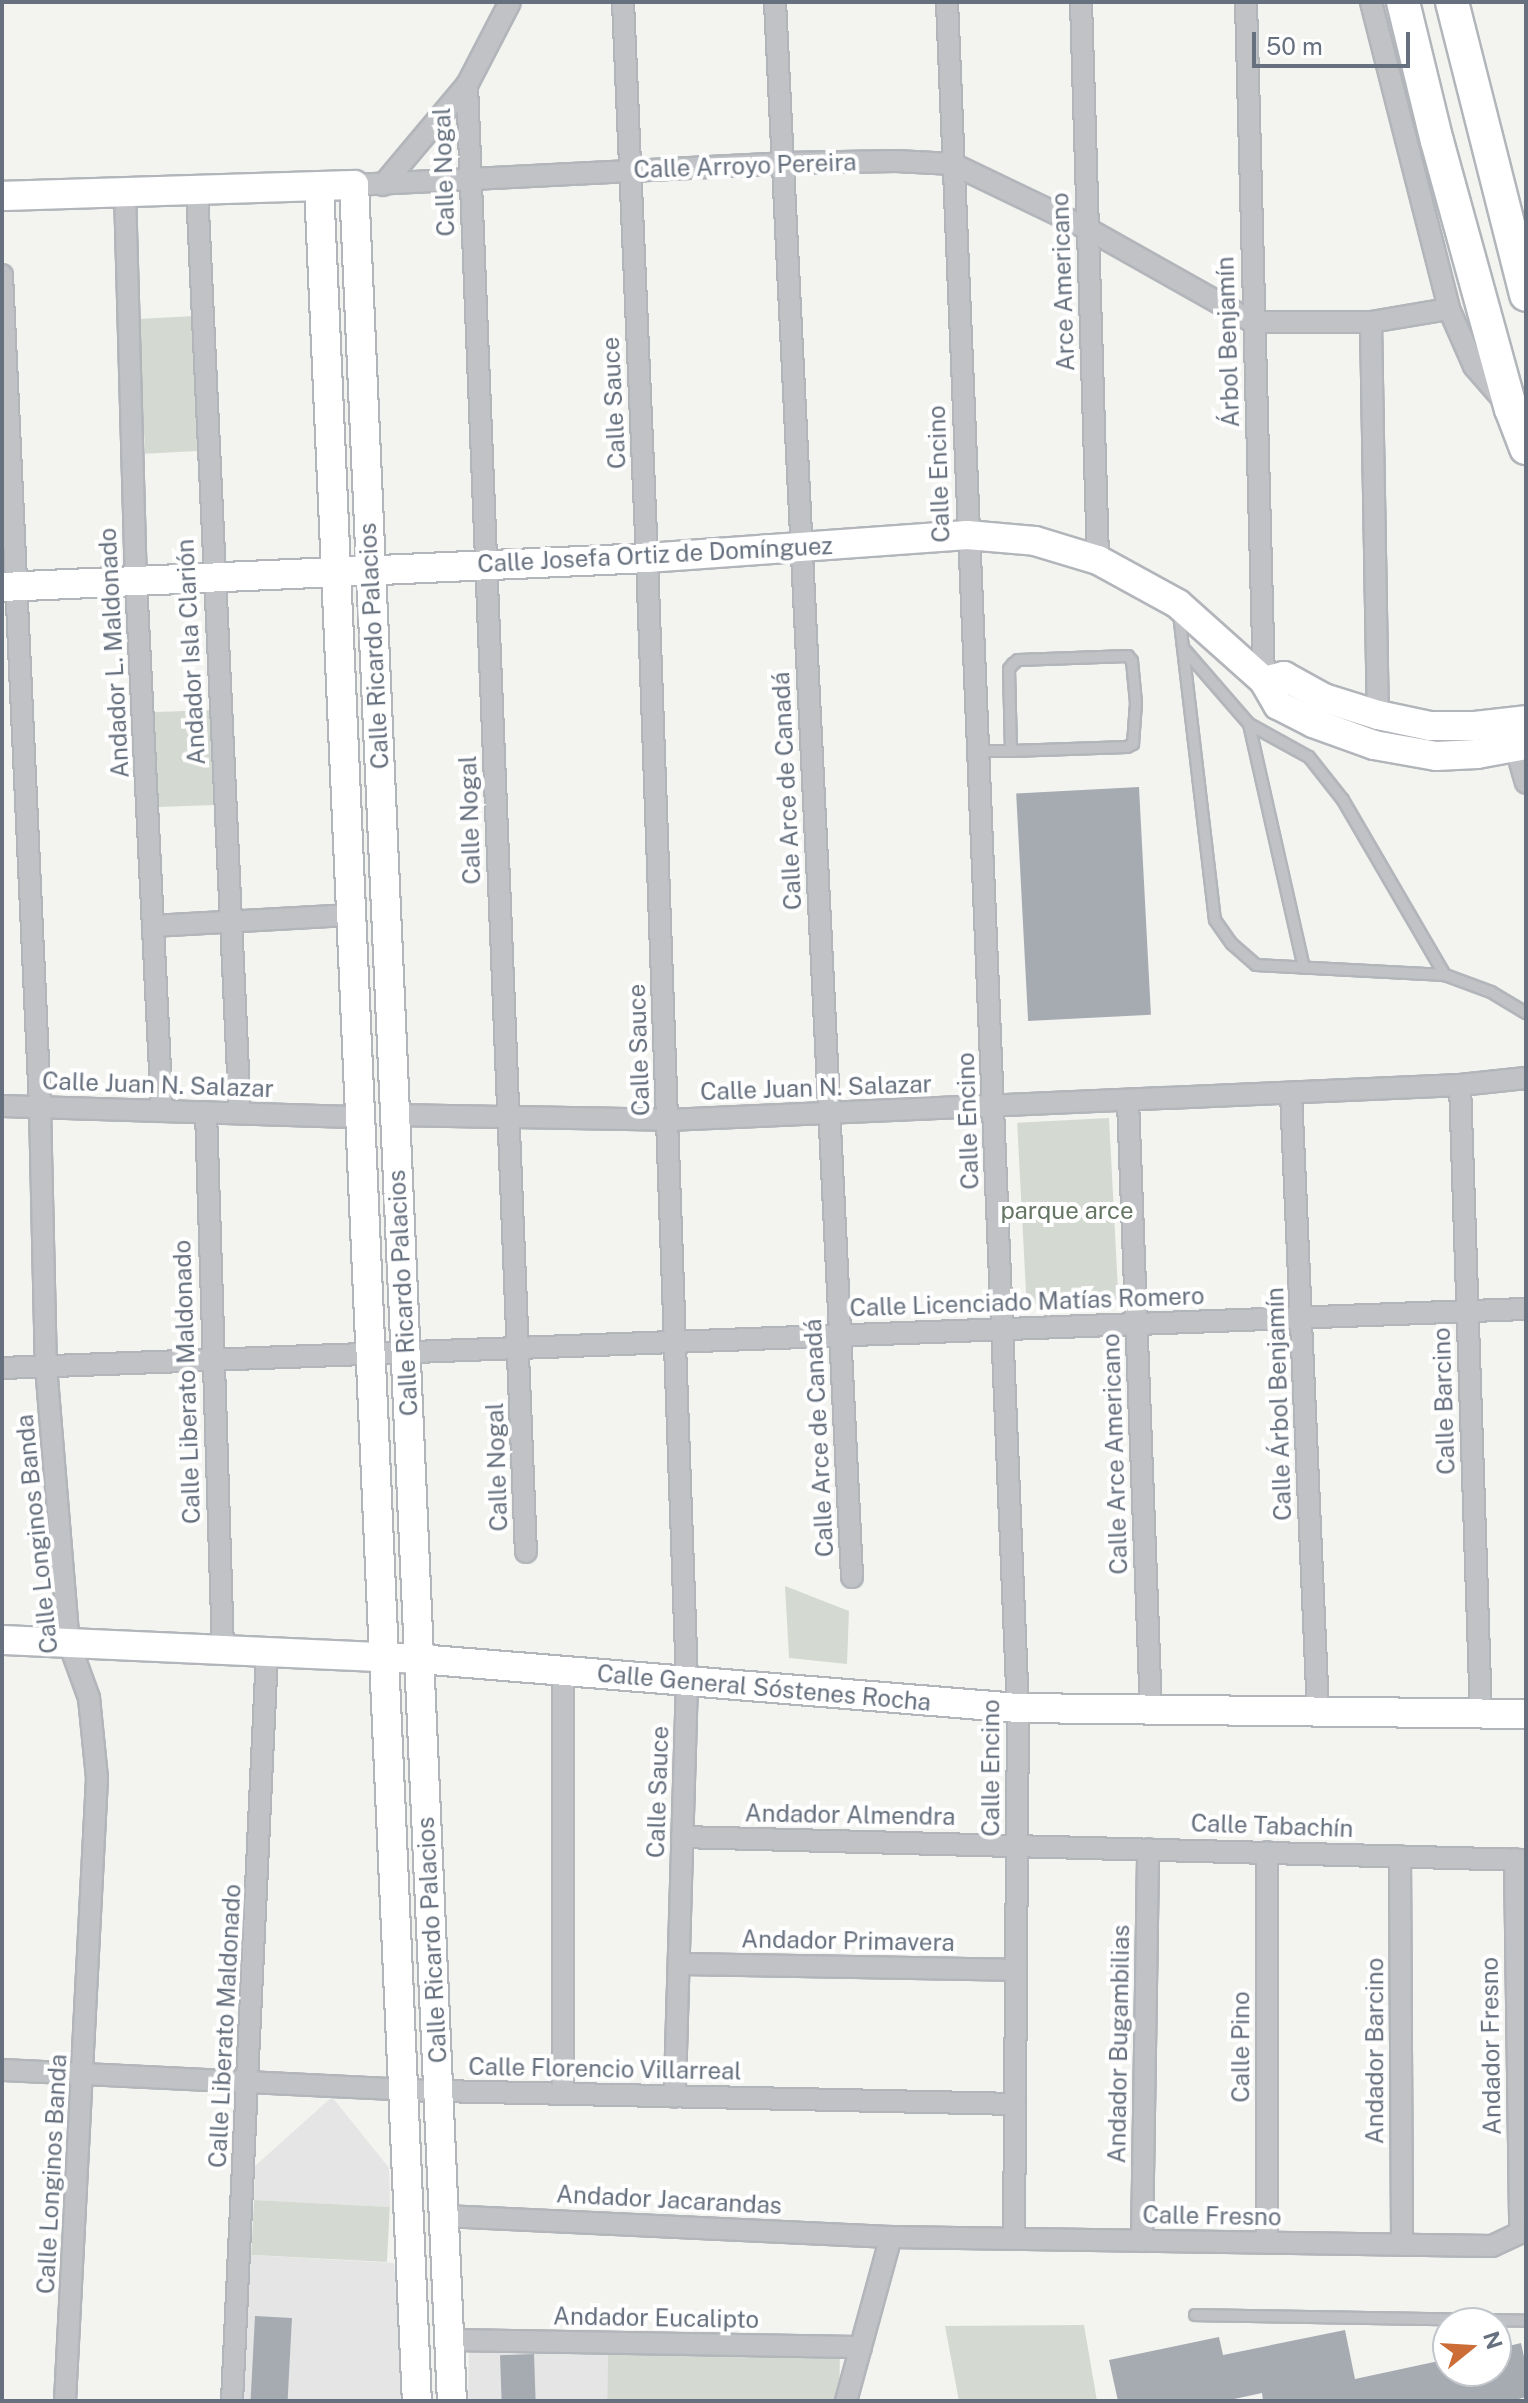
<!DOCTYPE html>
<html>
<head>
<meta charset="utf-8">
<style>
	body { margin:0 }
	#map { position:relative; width:1528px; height:2403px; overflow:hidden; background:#f3f4f0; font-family:"Public Sans",sans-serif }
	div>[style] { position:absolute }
	.built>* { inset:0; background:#e4e5e4; transform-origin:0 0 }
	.green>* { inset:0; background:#d4dad2; transform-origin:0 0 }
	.building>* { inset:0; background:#a6abb2; transform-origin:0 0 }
	.roads { filter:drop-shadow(2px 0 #b2b5ba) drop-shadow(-2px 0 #b2b5ba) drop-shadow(0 2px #b2b5ba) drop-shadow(0 -2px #b2b5ba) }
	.lane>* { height:10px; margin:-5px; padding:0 5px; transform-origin:5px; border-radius:5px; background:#c0c2c5 }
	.street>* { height:20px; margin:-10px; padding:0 10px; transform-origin:10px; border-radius:10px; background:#c0c2c5 }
	.secondary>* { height:28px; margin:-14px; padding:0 14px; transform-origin:14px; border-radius:14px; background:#fff }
	.primary>* { height:32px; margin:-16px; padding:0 16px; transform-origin:16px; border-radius:16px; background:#fff }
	span { translate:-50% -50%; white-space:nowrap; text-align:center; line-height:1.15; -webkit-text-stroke:8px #fff; paint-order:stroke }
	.street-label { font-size:24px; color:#66707e }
	.park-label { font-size:24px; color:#667664 }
	.frame { position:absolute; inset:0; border:4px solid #66707e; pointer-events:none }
	.north { position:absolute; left:1432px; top:2307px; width:80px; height:80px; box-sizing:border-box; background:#fff; border:2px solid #c2c6cb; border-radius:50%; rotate:72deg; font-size:22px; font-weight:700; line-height:32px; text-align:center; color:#66707e }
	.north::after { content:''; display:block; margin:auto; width:28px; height:36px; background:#cc6d37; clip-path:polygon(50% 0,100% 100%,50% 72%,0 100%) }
	.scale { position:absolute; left:1252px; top:32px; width:158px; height:36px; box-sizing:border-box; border:4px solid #66707e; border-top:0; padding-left:10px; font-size:24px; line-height:28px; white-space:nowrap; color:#66707e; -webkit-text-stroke:6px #fff; paint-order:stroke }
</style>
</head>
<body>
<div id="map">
	<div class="built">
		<i style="clip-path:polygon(332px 2097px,389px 2168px,390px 2207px,254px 2200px,255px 2166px)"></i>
		<i style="clip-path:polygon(251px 2255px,394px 2263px,403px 2401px,242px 2401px)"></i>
		<i style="left:469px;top:2349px;width:139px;height:52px;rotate:1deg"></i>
	</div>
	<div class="green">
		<i style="left:194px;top:316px;width:135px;height:56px;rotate:87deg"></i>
		<i style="left:212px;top:710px;width:95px;height:63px;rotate:88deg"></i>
		<i style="left:1109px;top:1118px;width:182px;height:92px;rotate:87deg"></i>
		<i style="clip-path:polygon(785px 1586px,849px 1611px,847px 1664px,789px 1658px)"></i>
		<i style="left:254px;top:2200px;width:136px;height:55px;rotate:3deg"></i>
		<i style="clip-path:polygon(1084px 2325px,1097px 2401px,959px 2401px,945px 2326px)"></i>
		<i style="left:608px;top:2351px;width:232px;height:50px;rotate:1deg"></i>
	</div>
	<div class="building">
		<i style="left:1139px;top:787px;width:228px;height:123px;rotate:87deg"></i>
		<i style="left:255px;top:2316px;width:37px;height:83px;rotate:3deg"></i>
		<i style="clip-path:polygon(1345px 2330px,1355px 2379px,1448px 2359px,1448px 2371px,1496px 2371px,1496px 2349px,1521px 2343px,1526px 2366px,1526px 2397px,1511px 2401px,1263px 2401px,1262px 2393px,1225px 2401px,1118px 2401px,1109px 2360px,1219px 2337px,1223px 2355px)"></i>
		<i style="left:534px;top:2354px;width:47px;height:34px;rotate:88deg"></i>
	</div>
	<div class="roads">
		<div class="lane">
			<i style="left:1179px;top:614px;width:308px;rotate:83.3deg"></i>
			<i style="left:1215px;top:920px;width:29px;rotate:55deg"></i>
			<i style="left:1232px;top:944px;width:32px;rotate:41deg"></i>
			<i style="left:1256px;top:965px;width:189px;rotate:3deg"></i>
			<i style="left:1445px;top:975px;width:49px;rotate:20.3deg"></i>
			<i style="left:1491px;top:992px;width:41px;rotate:31deg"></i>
			<i style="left:1184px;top:649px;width:99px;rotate:49.1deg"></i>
			<i style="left:1249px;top:724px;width:68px;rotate:28.8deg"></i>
			<i style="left:1309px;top:757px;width:55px;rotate:51.7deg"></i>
			<i style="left:1343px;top:800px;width:203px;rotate:59.8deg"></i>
			<i style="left:1249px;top:724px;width:250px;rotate:77.3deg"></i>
			<i style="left:978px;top:751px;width:33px"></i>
			<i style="left:1011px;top:751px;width:116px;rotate:-2deg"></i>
			<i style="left:1127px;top:747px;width:7px;rotate:-27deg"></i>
			<i style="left:1133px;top:744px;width:41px;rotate:-85.8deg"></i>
			<i style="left:1136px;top:703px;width:42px;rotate:-95.4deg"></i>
			<i style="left:1132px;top:661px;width:6px;rotate:-129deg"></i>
			<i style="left:1128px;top:656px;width:110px;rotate:177.9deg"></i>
			<i style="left:1018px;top:660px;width:6px;rotate:141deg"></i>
			<i style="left:1013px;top:664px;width:6px;rotate:129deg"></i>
			<i style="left:1009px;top:669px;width:82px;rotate:88.6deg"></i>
			<i style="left:1195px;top:2315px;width:331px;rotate:1deg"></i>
		</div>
		<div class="street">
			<i style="left:623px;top:2px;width:557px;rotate:87.53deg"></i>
			<i style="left:647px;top:558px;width:1124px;rotate:87.96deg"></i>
			<i style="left:687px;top:1681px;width:416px;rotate:91.7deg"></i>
			<i style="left:775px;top:2px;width:1577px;rotate:87.2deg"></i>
			<i style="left:947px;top:2px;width:1707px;rotate:87.62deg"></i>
			<i style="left:1018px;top:1708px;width:531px;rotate:90.43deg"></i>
			<i style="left:1081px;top:2px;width:558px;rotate:88.25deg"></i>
			<i style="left:1246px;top:2px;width:679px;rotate:88.48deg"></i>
			<i style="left:1371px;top:2px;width:317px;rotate:75.7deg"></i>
			<i style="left:1449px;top:309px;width:62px;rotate:66.3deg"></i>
			<i style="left:1474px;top:366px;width:49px;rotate:49.1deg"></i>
			<i style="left:467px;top:85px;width:1468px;rotate:87.7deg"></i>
			<i style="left:354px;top:185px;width:430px;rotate:-2.9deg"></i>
			<i style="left:783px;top:163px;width:113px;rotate:-1deg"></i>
			<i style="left:896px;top:161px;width:57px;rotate:3deg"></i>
			<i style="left:953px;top:164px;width:150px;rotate:25.7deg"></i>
			<i style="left:1088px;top:229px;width:189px;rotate:29.4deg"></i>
			<i style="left:1253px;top:322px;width:118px"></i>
			<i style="left:1371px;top:322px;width:79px;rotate:-9.5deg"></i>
			<i style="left:383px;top:185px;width:131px;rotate:-50deg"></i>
			<i style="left:467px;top:85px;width:93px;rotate:-62.6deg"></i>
			<i style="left:197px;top:189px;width:925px;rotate:87.34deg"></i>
			<i style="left:125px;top:192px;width:389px;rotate:88.4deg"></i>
			<i style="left:136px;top:581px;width:531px;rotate:87.19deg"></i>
			<i style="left:2px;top:275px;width:833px;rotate:87.38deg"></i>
			<i style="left:40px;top:1107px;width:259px;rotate:88.7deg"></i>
			<i style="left:46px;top:1366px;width:278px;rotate:85.3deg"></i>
			<i style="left:69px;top:1643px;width:59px;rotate:70deg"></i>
			<i style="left:89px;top:1698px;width:80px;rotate:84.3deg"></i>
			<i style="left:97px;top:1778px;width:624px;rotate:92.94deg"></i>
			<i style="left:1371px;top:322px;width:393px;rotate:89deg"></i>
			<i style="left:1516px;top:748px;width:36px;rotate:74deg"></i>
			<i style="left:153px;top:926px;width:198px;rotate:-3.2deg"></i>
			<i style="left:1460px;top:1085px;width:629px;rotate:88.09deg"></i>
			<i style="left:1291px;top:1093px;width:620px;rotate:87.5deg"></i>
			<i style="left:1128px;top:1101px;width:609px;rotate:87.84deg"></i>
			<i style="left:2px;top:1106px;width:358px;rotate:1.8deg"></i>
			<i style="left:206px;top:1112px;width:538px;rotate:88.19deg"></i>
			<i style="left:395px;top:1115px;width:273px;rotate:1deg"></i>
			<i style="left:668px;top:1120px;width:793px;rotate:-2.53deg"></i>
			<i style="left:1460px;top:1085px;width:66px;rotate:-6.1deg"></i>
			<i style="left:2px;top:1368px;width:1525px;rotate:-2.22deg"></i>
			<i style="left:682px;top:1837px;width:844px;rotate:1.56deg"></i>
			<i style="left:1400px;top:1856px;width:389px;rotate:89.7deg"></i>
			<i style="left:1515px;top:1859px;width:374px;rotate:89.2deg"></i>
			<i style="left:679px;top:1964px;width:337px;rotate:1deg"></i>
			<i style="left:2px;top:2070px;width:438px;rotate:2.8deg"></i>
			<i style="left:439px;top:2091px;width:576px;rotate:1.29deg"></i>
			<i style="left:563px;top:2094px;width:423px;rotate:-90deg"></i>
			<i style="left:444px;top:2216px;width:447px;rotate:2.7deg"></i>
			<i style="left:891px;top:2237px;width:601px;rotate:0.86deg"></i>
			<i style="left:1492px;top:2246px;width:31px;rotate:-25deg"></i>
			<i style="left:1520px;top:2233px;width:9px;rotate:-49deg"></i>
			<i style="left:1142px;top:2241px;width:392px;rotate:-89.1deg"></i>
			<i style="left:1267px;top:2243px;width:391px;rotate:-90deg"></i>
			<i style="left:450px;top:2340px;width:411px;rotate:1deg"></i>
			<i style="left:232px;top:2401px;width:749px;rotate:-87.32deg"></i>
			<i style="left:846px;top:2401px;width:170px;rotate:-74.7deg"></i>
		</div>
		<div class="secondary">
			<i style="left:319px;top:186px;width:2217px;rotate:87.47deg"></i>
			<i style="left:2px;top:196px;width:352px;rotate:-1.8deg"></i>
			<i style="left:354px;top:185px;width:2218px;rotate:87.47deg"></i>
			<i style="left:2px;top:587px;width:646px;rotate:-2.57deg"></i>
			<i style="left:647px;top:558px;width:321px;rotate:-4.1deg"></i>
			<i style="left:967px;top:535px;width:68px;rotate:5deg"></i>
			<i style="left:1035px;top:541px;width:66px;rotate:16.8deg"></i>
			<i style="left:1098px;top:560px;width:91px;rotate:28.8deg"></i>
			<i style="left:1178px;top:604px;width:115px;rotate:41.8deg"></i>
			<i style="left:1264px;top:681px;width:28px;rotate:60deg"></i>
			<i style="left:1278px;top:705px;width:39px;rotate:27deg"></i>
			<i style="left:1313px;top:723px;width:65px;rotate:19.8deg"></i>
			<i style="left:1374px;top:745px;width:63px;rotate:10.1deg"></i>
			<i style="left:1436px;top:756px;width:41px;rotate:-2.8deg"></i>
			<i style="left:1477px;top:754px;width:50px;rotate:-10.4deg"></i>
			<i style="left:1264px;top:681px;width:21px;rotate:-14deg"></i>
			<i style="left:1284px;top:676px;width:46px;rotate:28.8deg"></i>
			<i style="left:1324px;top:698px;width:57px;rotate:17.5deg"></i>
			<i style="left:1378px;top:715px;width:53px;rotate:11.9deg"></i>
			<i style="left:1430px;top:726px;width:45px"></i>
			<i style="left:1475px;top:726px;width:51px;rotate:-6.7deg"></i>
			<i style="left:2px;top:1640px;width:417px;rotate:2.6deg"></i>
			<i style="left:419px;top:1659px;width:601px;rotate:4.68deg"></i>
			<i style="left:1018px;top:1708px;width:508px;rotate:0.68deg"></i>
		</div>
		<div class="primary">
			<i style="left:1403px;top:2px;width:143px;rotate:76.3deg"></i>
			<i style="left:1437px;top:141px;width:278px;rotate:74.6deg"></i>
			<i style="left:1511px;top:409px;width:42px;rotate:69deg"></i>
			<i style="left:1452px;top:2px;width:302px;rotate:75.8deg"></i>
		</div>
	</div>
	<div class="street-label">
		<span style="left:745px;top:166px;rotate:-2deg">Calle Arroyo Pereira</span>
		<span style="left:444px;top:172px;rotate:-92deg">Calle Nogal</span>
		<span style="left:1063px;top:282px;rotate:-92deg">Arce Americano</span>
		<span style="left:1228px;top:342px;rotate:-92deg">Árbol Benjamín</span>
		<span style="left:614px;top:403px;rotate:-93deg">Calle Sauce</span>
		<span style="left:939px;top:474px;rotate:-92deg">Calle Encino</span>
		<span style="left:655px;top:555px;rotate:-3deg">Calle Josefa Ortiz de Domínguez</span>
		<span style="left:374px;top:646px;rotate:-93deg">Calle Ricardo Palacios</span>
		<span style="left:191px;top:652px;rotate:-93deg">Andador Isla Clarión</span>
		<span style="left:114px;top:653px;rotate:-93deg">Andador L. Maldonado</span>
		<span style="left:787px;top:791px;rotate:-93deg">Calle Arce de Canadá</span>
		<span style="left:470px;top:820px;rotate:-92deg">Calle Nogal</span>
		<span style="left:639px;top:1050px;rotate:-92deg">Calle Sauce</span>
		<span style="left:158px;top:1085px;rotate:2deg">Calle Juan N. Salazar</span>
		<span style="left:816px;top:1088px;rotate:-2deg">Calle Juan N. Salazar</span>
		<span style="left:968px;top:1121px;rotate:-92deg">Calle Encino</span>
		<span style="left:403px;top:1293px;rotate:-93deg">Calle Ricardo Palacios</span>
		<span style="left:1027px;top:1302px;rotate:-2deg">Calle Licenciado Matías Romero</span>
		<span style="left:187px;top:1382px;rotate:-92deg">Calle Liberato Maldonado</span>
		<span style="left:1444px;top:1401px;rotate:-92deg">Calle Barcino</span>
		<span style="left:1279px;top:1404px;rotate:-92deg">Calle Árbol Benjamín</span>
		<span style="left:819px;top:1438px;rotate:-93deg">Calle Arce de Canadá</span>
		<span style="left:1115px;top:1454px;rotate:-92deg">Calle Arce Americano</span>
		<span style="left:497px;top:1467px;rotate:-92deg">Calle Nogal</span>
		<span style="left:37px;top:1534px;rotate:-96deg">Calle Longinos Banda</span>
		<span style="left:764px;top:1688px;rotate:5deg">Calle General Sóstenes Rocha</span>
		<span style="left:991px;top:1768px;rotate:-90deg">Calle Encino</span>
		<span style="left:658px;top:1792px;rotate:-88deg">Calle Sauce</span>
		<span style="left:850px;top:1815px;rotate:1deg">Andador Almendra</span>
		<span style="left:1272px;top:1826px;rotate:2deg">Calle Tabachín</span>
		<span style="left:432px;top:1940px;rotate:-93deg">Calle Ricardo Palacios</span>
		<span style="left:848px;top:1941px;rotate:1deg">Andador Primavera</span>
		<span style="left:225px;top:2026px;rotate:-87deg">Calle Liberato Maldonado</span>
		<span style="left:1119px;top:2044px;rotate:-89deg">Andador Bugambilias</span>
		<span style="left:1491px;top:2046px;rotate:-91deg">Andador Fresno</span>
		<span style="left:1241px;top:2047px;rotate:-90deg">Calle Pino</span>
		<span style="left:1375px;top:2051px;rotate:-90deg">Andador Barcino</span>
		<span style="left:605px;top:2069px;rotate:1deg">Calle Florencio Villarreal</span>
		<span style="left:52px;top:2174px;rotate:-87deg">Calle Longinos Banda</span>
		<span style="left:669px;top:2200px;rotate:3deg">Andador Jacarandas</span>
		<span style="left:1212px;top:2216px;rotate:1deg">Calle Fresno</span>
		<span style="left:656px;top:2318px;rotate:1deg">Andador Eucalipto</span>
	</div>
	<div class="park-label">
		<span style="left:1067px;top:1211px">parque arce</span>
	</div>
	<div class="frame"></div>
	<div class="north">N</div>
	<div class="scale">50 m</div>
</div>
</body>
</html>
